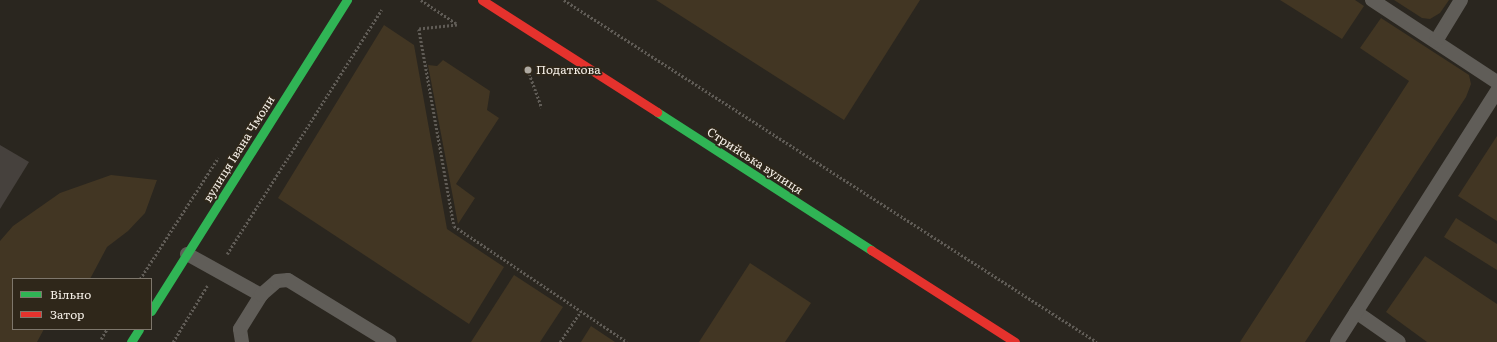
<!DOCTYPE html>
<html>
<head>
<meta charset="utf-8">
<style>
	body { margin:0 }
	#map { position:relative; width:1497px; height:342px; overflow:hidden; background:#2a261f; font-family:Literata,serif }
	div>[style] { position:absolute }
	.green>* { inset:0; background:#423623 }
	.building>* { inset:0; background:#46413d }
	.path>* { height:2.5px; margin-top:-1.25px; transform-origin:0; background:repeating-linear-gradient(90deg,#605c56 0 2px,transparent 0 4px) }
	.lane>* { height:14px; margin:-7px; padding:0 7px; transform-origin:7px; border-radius:7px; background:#605d58 }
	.fast>* { height:9px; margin:-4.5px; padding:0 4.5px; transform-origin:4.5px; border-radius:4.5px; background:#30b455 }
	.jam>* { height:9px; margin:-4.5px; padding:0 4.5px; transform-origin:4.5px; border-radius:4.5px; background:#e5322d }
	.dots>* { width:11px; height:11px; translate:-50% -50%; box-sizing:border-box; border:2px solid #2f271a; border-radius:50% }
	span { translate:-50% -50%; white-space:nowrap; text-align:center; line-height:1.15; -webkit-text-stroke:3.5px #2f271a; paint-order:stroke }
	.poi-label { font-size:12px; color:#f5efe7 }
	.left { translate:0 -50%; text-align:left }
	.street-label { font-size:12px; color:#f5efe7 }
	.legend { position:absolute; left:12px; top:278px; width:140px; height:52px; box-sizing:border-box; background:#2f271a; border:1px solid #7e776c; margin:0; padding:5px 7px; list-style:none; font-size:12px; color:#f5efe7 }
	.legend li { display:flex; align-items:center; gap:8px; height:20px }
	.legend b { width:20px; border:1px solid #7e776c }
</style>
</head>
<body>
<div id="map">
	<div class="green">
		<i style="clip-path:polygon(656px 0,920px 0,844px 120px)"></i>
		<i style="clip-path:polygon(1280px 0,1355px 0,1364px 6px,1342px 39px)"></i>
		<i style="clip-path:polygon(1394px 0,1449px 0,1440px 13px,1430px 19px,1422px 18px)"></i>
		<i style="clip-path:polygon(1381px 18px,1469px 75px,1471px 84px,1466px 97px,1305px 342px,1240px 342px,1409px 81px,1360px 48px)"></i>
		<i style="clip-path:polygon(384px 25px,414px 45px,447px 229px,504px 267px,469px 324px,278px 198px)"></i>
		<i style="clip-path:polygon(443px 60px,490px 91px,487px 110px,499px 118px,456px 184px,475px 198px,458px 224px,428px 65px,437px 66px)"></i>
		<i style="clip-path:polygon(1497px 136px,1497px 221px,1458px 196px)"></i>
		<i style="clip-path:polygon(111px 175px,157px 180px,145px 213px,128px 231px,107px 247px,90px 279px,13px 279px,13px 329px,44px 329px,37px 342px,0 342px,0 241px,13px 226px,60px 193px)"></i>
		<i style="clip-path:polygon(1456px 218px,1497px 244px,1497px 270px,1444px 237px)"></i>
		<i style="clip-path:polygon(1425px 256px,1497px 304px,1497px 342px,1427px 342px,1386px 312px)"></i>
		<i style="clip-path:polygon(750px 263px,811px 303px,785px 342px,699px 342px)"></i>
		<i style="clip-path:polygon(514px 275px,563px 307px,540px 342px,471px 342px)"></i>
		<i style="clip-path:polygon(591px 326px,615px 342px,581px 342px)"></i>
	</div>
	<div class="building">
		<i style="clip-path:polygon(0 145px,29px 162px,0 209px)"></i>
	</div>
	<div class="path">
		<i style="left:421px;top:0;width:43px;rotate:33.7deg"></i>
		<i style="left:564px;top:0;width:633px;rotate:32.69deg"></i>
		<i style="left:457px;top:25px;width:38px;rotate:174deg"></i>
		<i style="left:419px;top:29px;width:200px;rotate:79.9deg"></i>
		<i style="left:454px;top:226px;width:208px;rotate:33.8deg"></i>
		<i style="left:528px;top:70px;width:40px;rotate:69.8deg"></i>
		<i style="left:227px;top:254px;width:289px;rotate:-57.7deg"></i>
		<i style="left:140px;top:279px;width:144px;rotate:-57.2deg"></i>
		<i style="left:101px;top:339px;width:12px;rotate:-59deg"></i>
		<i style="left:173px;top:342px;width:66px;rotate:-58.7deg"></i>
		<i style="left:560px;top:342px;width:37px;rotate:-56deg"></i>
	</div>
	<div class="lane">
		<i style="left:1372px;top:0;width:149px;rotate:33.3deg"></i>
		<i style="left:1436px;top:41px;width:48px;rotate:-58.6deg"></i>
		<i style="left:187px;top:254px;width:85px;rotate:29deg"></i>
		<i style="left:1356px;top:312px;width:52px;rotate:34.9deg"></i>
		<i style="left:242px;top:342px;width:13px;rotate:-99deg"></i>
		<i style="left:240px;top:329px;width:40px;rotate:-58deg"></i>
		<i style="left:261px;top:295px;width:21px;rotate:-41deg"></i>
		<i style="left:277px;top:281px;width:11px;rotate:-5deg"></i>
		<i style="left:288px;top:280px;width:119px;rotate:31.5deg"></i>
		<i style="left:1337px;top:342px;width:298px;rotate:-57.5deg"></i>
	</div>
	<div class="fast">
		<i style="left:657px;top:112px;width:255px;rotate:32.8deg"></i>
		<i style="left:151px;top:311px;width:368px;rotate:-57.8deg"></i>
		<i style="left:131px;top:342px;width:15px;rotate:-58deg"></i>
	</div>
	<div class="jam">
		<i style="left:482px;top:0;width:208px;rotate:32.6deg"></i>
		<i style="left:871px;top:250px;width:171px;rotate:32.6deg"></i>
	</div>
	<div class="dots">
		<i style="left:528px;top:70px;background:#aea9a1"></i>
	</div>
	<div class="poi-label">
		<span class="left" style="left:536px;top:70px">Податкова</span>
	</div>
	<div class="street-label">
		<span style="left:239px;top:149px;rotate:-58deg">вулиця Івана Чмоли</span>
		<span style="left:755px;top:161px;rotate:33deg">Стрийська вулиця</span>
	</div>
	<ul class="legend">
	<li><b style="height:5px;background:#30b455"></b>Вільно</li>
	<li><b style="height:5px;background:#e5322d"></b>Затор</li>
	</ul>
</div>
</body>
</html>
